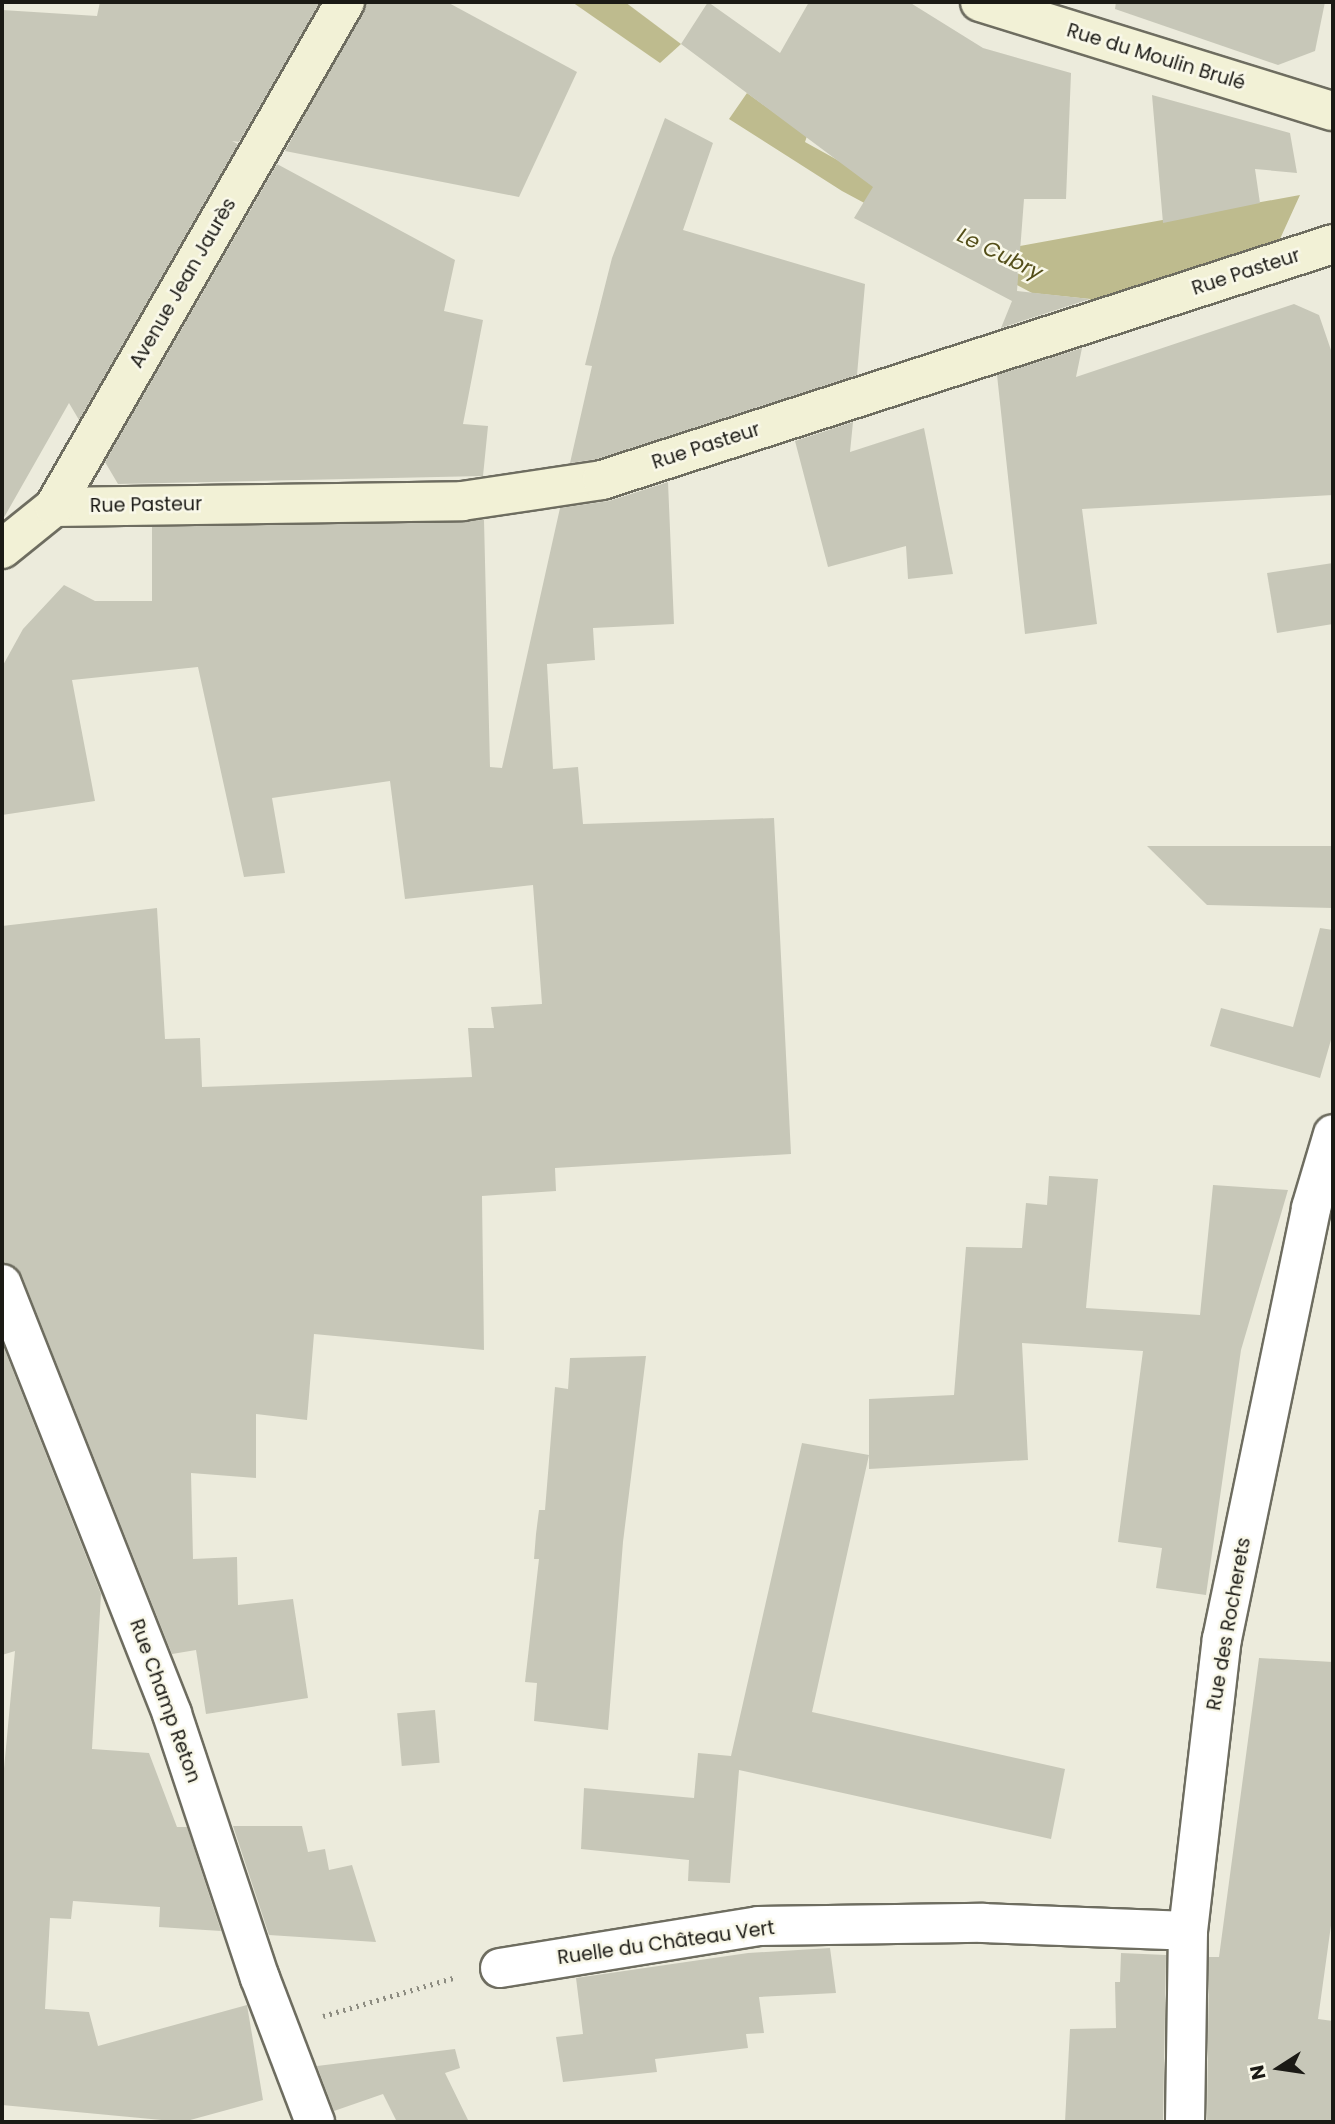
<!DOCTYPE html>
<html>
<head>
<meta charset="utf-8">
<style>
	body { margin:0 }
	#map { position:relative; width:1335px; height:2124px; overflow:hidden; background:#ecebdc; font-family:Poppins,sans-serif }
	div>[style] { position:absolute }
	.water>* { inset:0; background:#bebb8e }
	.building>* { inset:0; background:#c7c7b8; transform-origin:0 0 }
	.path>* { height:4.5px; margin-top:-2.25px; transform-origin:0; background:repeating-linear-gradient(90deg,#8d8c81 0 2px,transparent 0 7px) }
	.roads { filter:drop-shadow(2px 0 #6e6d60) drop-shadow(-2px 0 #6e6d60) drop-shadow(0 2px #6e6d60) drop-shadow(0 -2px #6e6d60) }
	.minor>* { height:38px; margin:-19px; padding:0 19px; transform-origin:19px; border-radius:19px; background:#fff }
	.secondary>* { height:38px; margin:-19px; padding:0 19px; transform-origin:19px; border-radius:19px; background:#f2f1d6 }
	span { translate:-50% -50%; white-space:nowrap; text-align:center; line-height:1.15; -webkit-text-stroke:5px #f9f8e9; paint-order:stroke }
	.street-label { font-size:19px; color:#1b1a15 }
	.water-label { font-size:21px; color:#534e19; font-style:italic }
	.frame { position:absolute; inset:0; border:4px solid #1b1a15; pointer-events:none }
	.north { position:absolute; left:1244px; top:2033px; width:70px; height:70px; -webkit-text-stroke:5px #f9f8e9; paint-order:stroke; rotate:258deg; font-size:19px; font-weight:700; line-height:28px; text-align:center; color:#1b1a15 }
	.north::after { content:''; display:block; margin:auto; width:24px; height:32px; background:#1b1a15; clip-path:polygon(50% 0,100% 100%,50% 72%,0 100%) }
</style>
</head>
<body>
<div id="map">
	<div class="water">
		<i style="clip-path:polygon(572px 2px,625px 2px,681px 44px,660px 63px)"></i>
		<i style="clip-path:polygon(747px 93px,807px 136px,805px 142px,940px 217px,943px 211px,1020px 246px,1300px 195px,1280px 239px,1089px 308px,1090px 299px,1032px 293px,842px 191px,729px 119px)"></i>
	</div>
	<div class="building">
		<i style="clip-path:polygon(100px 2px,320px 2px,239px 142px,232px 141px,238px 144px,79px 420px,69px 403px,2px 521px,2px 10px,97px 16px)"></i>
		<i style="clip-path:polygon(367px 2px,447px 2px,577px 72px,519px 197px,285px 151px)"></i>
		<i style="clip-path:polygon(708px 2px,780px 53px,809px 2px,909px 2px,983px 48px,1071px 73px,1066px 199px,1024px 199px,1017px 291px,1090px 299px,1001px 328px,1012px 301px,854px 218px,873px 187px,681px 44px)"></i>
		<i style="clip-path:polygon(1116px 2px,1325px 2px,1315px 51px,1278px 65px,1115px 9px)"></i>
		<i style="clip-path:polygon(1152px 95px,1290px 133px,1297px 173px,1255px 169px,1260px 203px,1163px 223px)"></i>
		<i style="clip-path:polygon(665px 118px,713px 143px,683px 230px,865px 284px,857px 375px,597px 459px,570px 463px,592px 366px,585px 365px,612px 258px)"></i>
		<i style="clip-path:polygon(277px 164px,455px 260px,444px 311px,483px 320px,463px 424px,488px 426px,483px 476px,118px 484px,105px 462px)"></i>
		<i style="clip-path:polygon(1294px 304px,1319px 315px,1333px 356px,1333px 495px,1082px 509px,1097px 624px,1025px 634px,997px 375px,1082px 348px,1076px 377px)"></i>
		<i style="clip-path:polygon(853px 422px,850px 452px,924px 428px,953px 574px,908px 579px,906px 546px,828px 567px,795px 441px)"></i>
		<i style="clip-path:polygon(668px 482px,674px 624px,593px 628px,595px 660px,547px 664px,553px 769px,578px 767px,583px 824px,774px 818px,791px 1154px,555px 1168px,556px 1191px,482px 1196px,484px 1350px,314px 1334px,307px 1420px,256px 1414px,256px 1478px,191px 1473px,193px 1559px,237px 1557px,238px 1605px,293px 1599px,308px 1698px,206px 1714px,196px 1650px,172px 1654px,22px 1276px,15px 1267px,2px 1263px,2px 926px,157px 908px,165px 1039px,200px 1038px,202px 1087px,472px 1077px,468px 1028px,494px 1028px,491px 1007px,542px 1004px,533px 885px,405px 899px,390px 781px,272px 798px,285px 873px,244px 877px,198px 667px,72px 680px,95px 801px,2px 815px,2px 667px,23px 629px,64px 585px,95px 601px,152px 601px,152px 527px,484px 520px,490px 767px,502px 768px,560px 508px,609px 501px)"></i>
		<i style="clip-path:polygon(1333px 563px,1333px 624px,1277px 633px,1267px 573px)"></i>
		<i style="clip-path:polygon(1147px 846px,1333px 846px,1333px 908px,1207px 905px)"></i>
		<i style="clip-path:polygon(1320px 928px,1333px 930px,1333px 1033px,1320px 1078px,1210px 1046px,1221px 1008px,1293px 1027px)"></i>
		<i style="clip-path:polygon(1049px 1176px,1098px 1179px,1086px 1308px,1200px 1315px,1213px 1185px,1288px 1190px,1241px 1350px,1206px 1595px,1156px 1588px,1162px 1548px,1118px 1542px,1143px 1351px,1022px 1343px,1028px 1460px,869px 1469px,869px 1399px,954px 1395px,966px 1247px,1022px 1248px,1026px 1203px,1047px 1205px)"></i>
		<i style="clip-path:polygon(2px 1343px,101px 1594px,92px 1749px,149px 1753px,177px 1827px,187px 1827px,221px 1931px,159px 1927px,160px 1907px,73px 1901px,71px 1919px,50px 1918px,45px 2009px,89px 2012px,98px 2046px,247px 2005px,263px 2100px,183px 2122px,2px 2105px,2px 1790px,15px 1651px,2px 1655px)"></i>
		<i style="clip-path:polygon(646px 1356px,623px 1542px,608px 1730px,534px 1721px,537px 1683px,525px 1682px,539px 1559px,534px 1559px,536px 1534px,539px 1510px,545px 1510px,555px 1387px,568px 1389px,570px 1358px)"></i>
		<i style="clip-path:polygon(802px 1443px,869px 1455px,812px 1712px,1065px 1769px,1051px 1839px,739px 1770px,730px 1883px,688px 1881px,689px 1860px,581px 1849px,584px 1788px,694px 1798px,698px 1753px,731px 1756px)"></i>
		<i style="clip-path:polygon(1259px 1658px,1333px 1662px,1333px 1911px,1318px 2019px,1333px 2021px,1333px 2122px,1207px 2122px,1209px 1957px,1219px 1957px)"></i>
		<i style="left:435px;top:1710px;width:53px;height:38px;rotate:85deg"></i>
		<i style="clip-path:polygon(233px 1826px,302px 1826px,308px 1852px,325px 1849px,329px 1870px,352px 1865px,376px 1942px,269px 1935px)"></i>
		<i style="clip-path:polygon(830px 1948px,836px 1993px,759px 1997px,764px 2033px,746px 2034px,748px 2048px,655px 2059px,657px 2072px,563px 2082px,556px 2037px,583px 2034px,576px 1978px,748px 1953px)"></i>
		<i style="clip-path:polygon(1121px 1953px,1166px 1955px,1163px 2122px,1065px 2122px,1070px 2029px,1116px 2028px,1115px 1982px,1120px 1982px)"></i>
		<i style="clip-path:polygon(455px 2049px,460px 2068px,445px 2073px,469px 2122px,397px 2122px,383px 2094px,334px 2111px,317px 2066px)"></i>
	</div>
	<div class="path">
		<i style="left:323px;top:2016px;width:139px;rotate:-16.3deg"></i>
	</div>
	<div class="roads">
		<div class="minor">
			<i style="left:2px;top:1284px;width:462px;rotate:68.4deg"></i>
			<i style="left:172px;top:1714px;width:278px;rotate:71.6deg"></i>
			<i style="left:260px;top:1978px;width:154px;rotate:69.1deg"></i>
			<i style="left:500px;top:1968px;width:261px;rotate:-9.2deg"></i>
			<i style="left:758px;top:1926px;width:225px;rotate:-0.8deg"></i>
			<i style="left:983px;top:1923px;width:205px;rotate:2.2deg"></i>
			<i style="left:1185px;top:2122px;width:191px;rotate:-89.1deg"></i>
			<i style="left:1188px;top:1931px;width:294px;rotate:-83.4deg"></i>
			<i style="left:1222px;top:1639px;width:440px;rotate:-78.3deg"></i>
			<i style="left:1311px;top:1208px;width:77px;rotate:-73.4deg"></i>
		</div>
		<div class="secondary">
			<i style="left:980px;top:2px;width:369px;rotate:17.2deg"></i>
			<i style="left:54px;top:507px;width:408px;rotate:-0.8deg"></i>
			<i style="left:462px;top:501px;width:142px;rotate:-8.5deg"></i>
			<i style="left:602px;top:480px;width:768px;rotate:-17.89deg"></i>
			<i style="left:2px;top:549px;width:67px;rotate:-38.9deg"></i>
			<i style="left:54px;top:507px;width:583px;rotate:-60.05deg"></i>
		</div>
	</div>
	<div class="street-label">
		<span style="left:1156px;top:57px;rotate:17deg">Rue du Moulin Brulé</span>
		<span style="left:1246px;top:272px;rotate:-18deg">Rue Pasteur</span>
		<span style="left:183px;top:283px;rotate:-60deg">Avenue Jean Jaurès</span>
		<span style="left:706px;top:446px;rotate:-18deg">Rue Pasteur</span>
		<span style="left:146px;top:505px;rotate:-1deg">Rue Pasteur</span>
		<span style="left:1229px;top:1624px;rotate:-80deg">Rue des Rocherets</span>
		<span style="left:165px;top:1701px;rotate:70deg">Rue Champ Reton</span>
		<span style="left:666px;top:1943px;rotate:-8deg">Ruelle du Château Vert</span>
	</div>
	<div class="water-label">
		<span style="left:1000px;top:254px;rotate:26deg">Le Cubry</span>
	</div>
	<div class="frame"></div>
	<div class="north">N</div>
</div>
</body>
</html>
